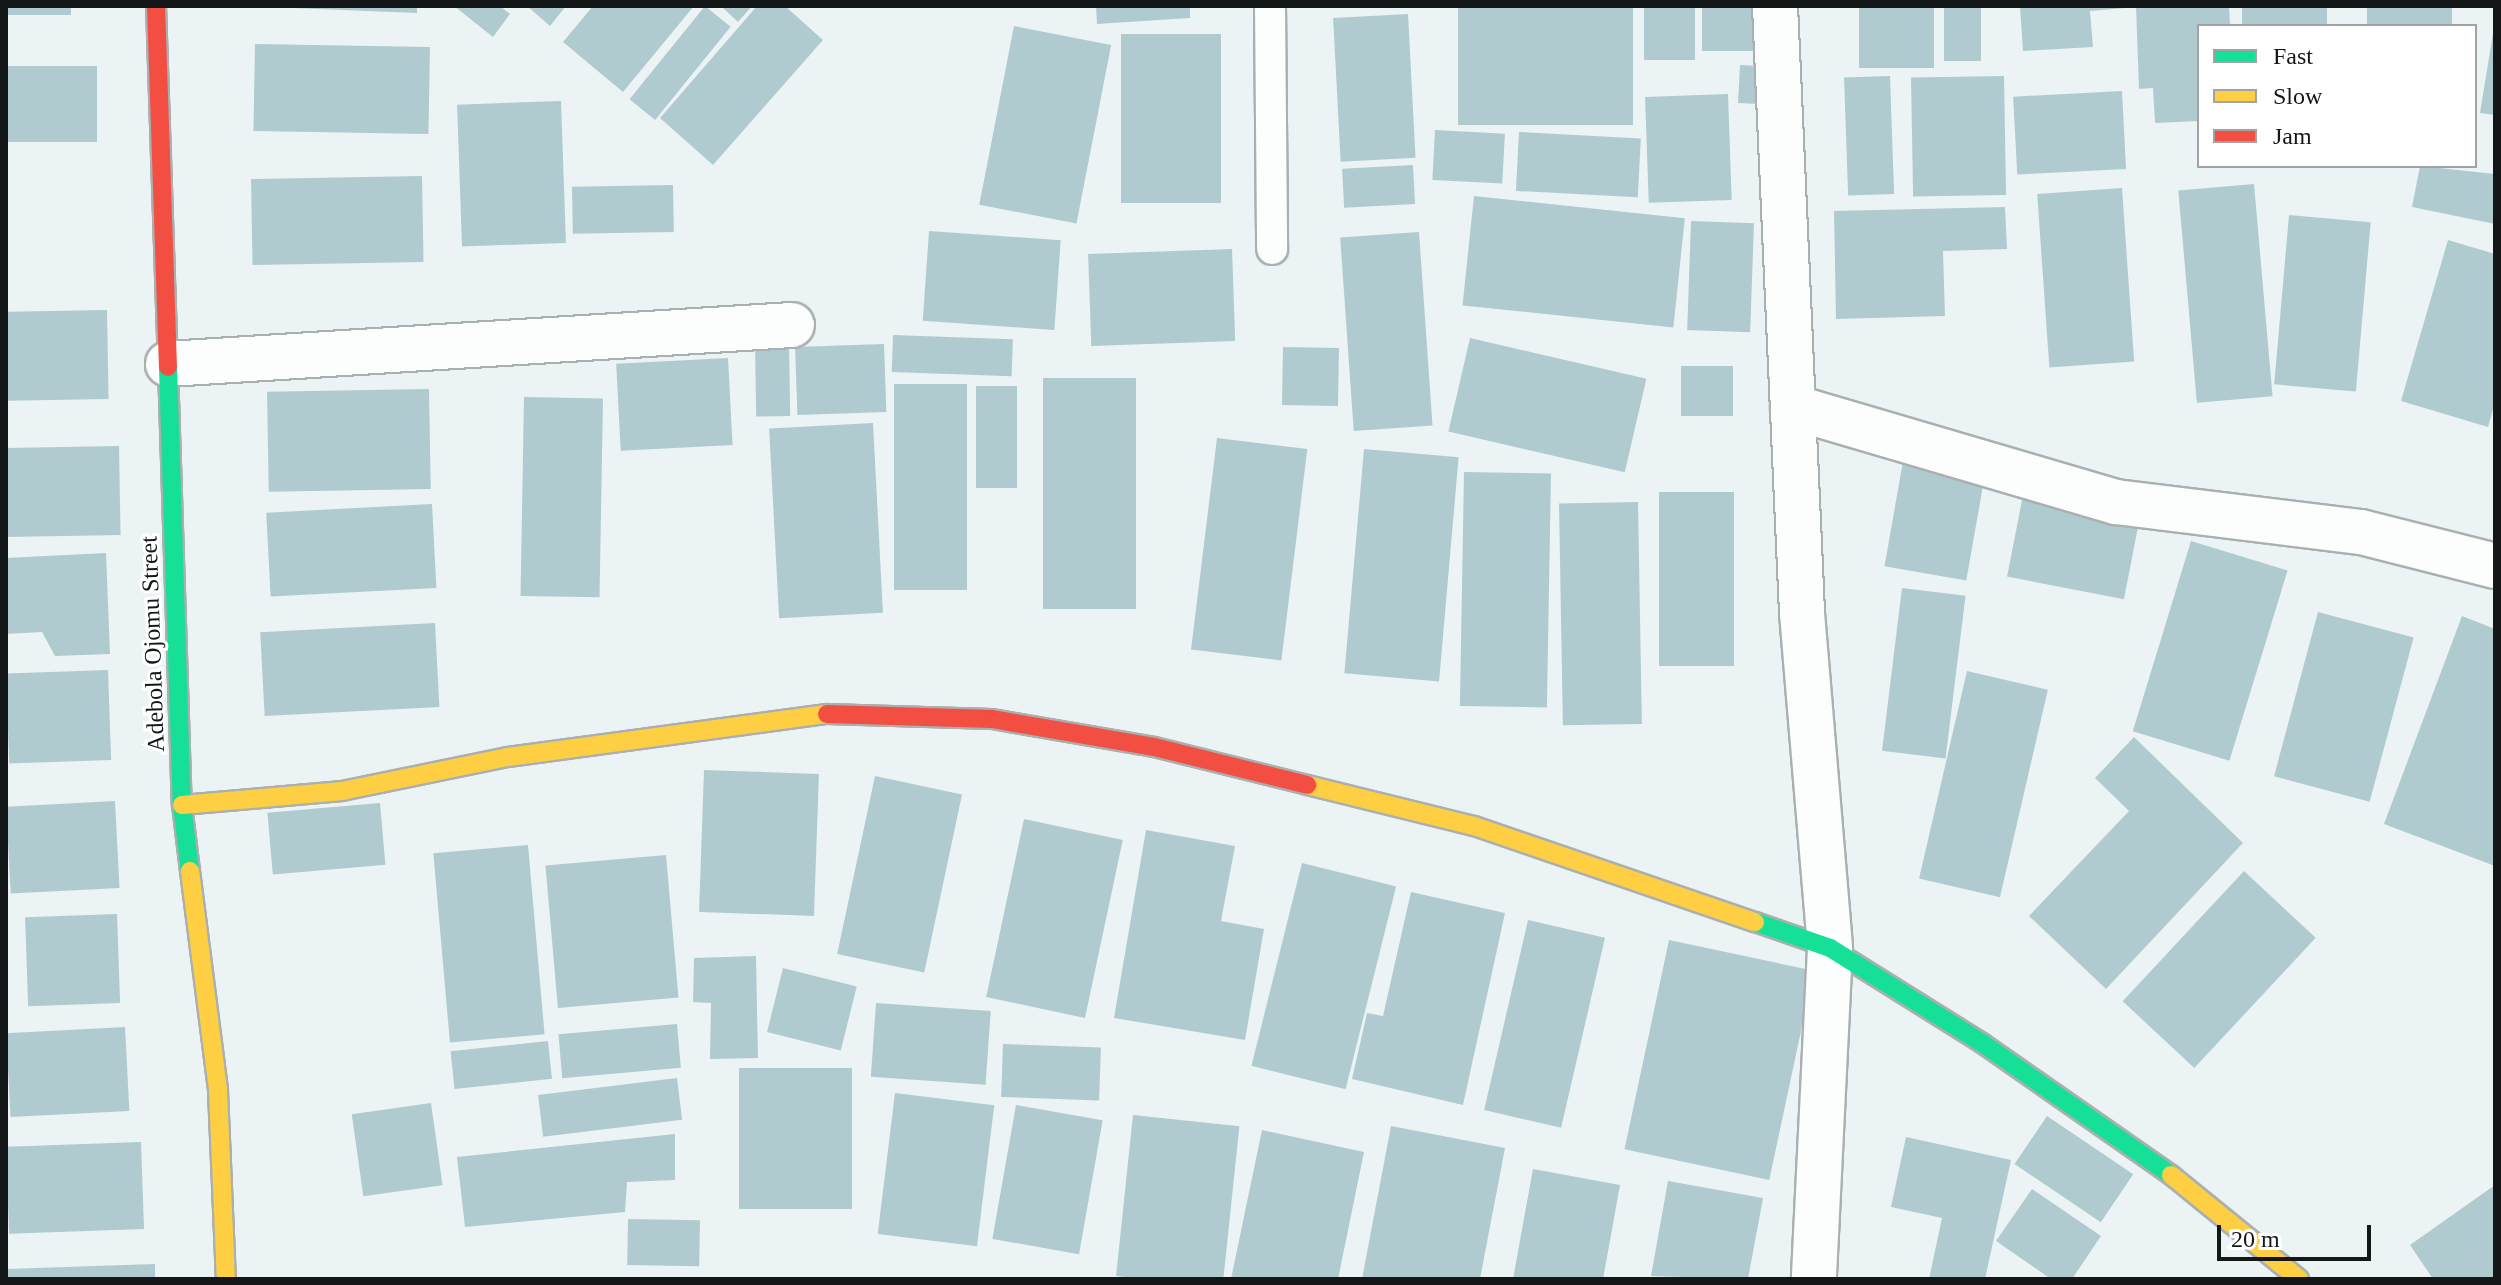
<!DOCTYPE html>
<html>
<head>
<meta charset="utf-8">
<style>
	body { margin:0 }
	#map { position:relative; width:2501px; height:1285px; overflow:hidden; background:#ecf3f4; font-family:Georgia,serif }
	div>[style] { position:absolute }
	.building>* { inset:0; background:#b0cbcf; transform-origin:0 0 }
	.roads { filter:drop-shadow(2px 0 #aaafb0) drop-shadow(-2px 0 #aaafb0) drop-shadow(0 2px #aaafb0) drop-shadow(0 -2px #aaafb0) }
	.lane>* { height:30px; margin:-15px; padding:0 15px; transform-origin:15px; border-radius:15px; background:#fcfdfd }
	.street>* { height:44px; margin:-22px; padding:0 22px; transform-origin:22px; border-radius:22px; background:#fcfdfd }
	.fast>* { height:18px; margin:-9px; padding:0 9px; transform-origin:9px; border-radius:9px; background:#16e098 }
	.slow>* { height:18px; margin:-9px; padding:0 9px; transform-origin:9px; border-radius:9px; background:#ffcf43 }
	.jam>* { height:18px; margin:-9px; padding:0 9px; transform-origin:9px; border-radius:9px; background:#f24e42 }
	span { translate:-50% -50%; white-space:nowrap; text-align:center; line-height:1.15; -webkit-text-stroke:6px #fff; paint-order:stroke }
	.street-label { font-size:24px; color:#131718 }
	.frame { position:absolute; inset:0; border:8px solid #131718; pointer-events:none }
	.legend { position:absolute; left:2197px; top:24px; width:280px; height:144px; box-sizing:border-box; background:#fff; border:2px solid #a1a2a3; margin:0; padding:10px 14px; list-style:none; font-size:24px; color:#131718 }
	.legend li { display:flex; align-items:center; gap:16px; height:40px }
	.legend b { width:40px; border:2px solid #a1a2a3 }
	.scale { position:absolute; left:2217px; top:1225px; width:154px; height:36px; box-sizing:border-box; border:4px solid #131718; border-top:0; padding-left:10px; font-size:24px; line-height:28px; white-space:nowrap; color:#131718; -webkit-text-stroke:6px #fff; paint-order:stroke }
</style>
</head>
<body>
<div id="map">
	<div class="building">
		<i style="left:6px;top:6px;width:65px;height:9px"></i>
		<i style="clip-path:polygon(243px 6px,417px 6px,417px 13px)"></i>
		<i style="clip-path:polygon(454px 6px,500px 6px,510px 14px,493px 37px)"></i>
		<i style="clip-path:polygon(527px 6px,566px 6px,550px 26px)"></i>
		<i style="clip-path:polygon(593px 6px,694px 6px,623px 92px,563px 42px)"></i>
		<i style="left:705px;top:6px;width:33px;height:120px;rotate:39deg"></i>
		<i style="clip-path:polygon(721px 6px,752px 6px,738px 22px)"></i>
		<i style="clip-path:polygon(757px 6px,785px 6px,823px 40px,713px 165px,660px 118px)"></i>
		<i style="clip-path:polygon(1096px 6px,1190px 6px,1190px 18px,1097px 24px)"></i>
		<i style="left:1458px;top:6px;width:175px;height:119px"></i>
		<i style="left:1644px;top:6px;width:51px;height:54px"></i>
		<i style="left:1702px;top:6px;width:54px;height:45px"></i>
		<i style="left:1859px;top:6px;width:75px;height:62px"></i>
		<i style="left:1944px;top:6px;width:37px;height:55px"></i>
		<i style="clip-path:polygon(2020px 6px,2125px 6px,2125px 8px,2090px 11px,2093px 47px,2023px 51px)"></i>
		<i style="clip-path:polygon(2136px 6px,2229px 6px,2230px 26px,2199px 26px,2199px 121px,2155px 123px,2153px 88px,2139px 89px)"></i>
		<i style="left:2242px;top:6px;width:85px;height:20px"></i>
		<i style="left:2367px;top:6px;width:85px;height:20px"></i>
		<i style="left:1408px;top:14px;width:144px;height:75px;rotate:87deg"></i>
		<i style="clip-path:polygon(2495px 21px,2495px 115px,2480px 113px)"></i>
		<i style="left:1014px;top:26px;width:99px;height:182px;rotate:11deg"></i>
		<i style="left:1121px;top:34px;width:100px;height:169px"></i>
		<i style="left:255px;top:44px;width:175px;height:87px;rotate:1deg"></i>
		<i style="left:1740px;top:65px;width:21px;height:38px;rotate:3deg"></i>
		<i style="left:6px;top:66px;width:91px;height:76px"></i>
		<i style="left:1890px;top:76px;width:118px;height:46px;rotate:88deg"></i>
		<i style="left:2004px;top:76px;width:119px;height:93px;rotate:89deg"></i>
		<i style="left:2122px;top:91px;width:78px;height:109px;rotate:87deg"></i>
		<i style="left:1728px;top:94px;width:106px;height:83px;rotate:88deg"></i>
		<i style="left:561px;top:101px;width:142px;height:104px;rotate:88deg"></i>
		<i style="left:1435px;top:130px;width:70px;height:50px;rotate:3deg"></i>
		<i style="left:1519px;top:132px;width:122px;height:59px;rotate:3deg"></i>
		<i style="left:1413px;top:165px;width:39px;height:71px;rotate:87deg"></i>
		<i style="clip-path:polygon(2420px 166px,2495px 174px,2495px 224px,2412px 207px)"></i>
		<i style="left:422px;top:176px;width:86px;height:171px;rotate:89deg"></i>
		<i style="left:2254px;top:184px;width:213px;height:76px;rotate:85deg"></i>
		<i style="left:673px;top:185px;width:47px;height:101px;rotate:89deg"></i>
		<i style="left:2122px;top:188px;width:174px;height:85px;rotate:86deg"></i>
		<i style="left:1474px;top:196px;width:212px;height:110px;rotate:6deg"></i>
		<i style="clip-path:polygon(2005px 207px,2007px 249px,1943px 251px,1945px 316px,1836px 319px,1834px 211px)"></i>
		<i style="left:2289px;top:215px;width:82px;height:170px;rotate:5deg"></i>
		<i style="left:1691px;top:221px;width:63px;height:109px;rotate:2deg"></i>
		<i style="left:929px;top:231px;width:132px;height:90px;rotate:4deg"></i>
		<i style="left:1419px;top:232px;width:194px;height:79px;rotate:86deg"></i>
		<i style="clip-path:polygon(2448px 240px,2495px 254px,2495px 402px,2488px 427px,2401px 401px)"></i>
		<i style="left:1232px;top:249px;width:92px;height:144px;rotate:88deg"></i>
		<i style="left:107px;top:310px;width:89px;height:101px;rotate:89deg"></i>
		<i style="left:893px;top:335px;width:120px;height:37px;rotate:2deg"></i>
		<i style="left:1470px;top:338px;width:181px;height:96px;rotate:13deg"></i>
		<i style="left:884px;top:344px;width:68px;height:89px;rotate:88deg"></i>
		<i style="left:789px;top:345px;width:71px;height:34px;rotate:89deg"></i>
		<i style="left:1283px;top:347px;width:56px;height:58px;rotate:1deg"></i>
		<i style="left:728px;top:358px;width:87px;height:112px;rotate:87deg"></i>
		<i style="left:1681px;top:366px;width:52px;height:50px"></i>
		<i style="left:1043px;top:378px;width:93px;height:231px"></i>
		<i style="left:894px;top:384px;width:73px;height:206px"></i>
		<i style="left:976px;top:386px;width:41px;height:102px"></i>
		<i style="left:429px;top:389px;width:100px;height:162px;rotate:89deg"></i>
		<i style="left:524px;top:397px;width:79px;height:199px;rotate:1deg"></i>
		<i style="left:873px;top:423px;width:190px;height:104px;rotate:87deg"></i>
		<i style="left:1217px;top:438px;width:91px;height:213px;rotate:7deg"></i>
		<i style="left:119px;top:446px;width:89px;height:113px;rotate:89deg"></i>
		<i style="left:1364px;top:449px;width:95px;height:225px;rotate:5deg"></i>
		<i style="left:1905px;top:450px;width:83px;height:118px;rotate:10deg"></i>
		<i style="left:1464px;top:472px;width:87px;height:234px;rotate:1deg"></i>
		<i style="left:1734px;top:492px;width:174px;height:75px;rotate:90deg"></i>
		<i style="left:2022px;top:500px;width:119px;height:78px;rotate:11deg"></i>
		<i style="left:1638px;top:502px;width:222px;height:79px;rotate:89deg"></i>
		<i style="left:432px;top:504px;width:84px;height:166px;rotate:87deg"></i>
		<i style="left:2191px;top:541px;width:101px;height:199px;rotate:17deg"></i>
		<i style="clip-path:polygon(106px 553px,110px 654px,55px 656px,42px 632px,6px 634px,6px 558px)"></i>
		<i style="left:1902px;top:588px;width:64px;height:164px;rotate:7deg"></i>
		<i style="left:2318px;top:612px;width:99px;height:170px;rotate:15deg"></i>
		<i style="clip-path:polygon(2462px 616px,2495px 629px,2495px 866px,2384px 824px)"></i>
		<i style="left:435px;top:623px;width:84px;height:175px;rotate:87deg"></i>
		<i style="left:108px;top:670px;width:90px;height:102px;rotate:88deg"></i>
		<i style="left:1967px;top:671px;width:83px;height:213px;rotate:13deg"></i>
		<i style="clip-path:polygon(2134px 737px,2243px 843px,2106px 989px,2029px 916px,2129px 811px,2095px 778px)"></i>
		<i style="left:704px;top:770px;width:115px;height:142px;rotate:2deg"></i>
		<i style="left:875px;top:776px;width:89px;height:182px;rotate:12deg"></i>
		<i style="left:115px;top:801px;width:87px;height:109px;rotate:87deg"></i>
		<i style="left:380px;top:803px;width:62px;height:113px;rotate:85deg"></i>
		<i style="left:1024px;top:819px;width:101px;height:182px;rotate:12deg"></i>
		<i style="clip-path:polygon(1146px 830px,1235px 846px,1221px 921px,1264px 929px,1245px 1040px,1114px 1018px)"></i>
		<i style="left:528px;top:845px;width:190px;height:95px;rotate:85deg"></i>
		<i style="left:666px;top:855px;width:143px;height:121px;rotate:85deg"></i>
		<i style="left:1302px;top:863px;width:97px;height:209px;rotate:14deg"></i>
		<i style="left:2244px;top:871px;width:98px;height:178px;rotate:43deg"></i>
		<i style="clip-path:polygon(1411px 892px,1505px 913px,1463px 1105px,1352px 1079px,1367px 1013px,1383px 1016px)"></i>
		<i style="left:117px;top:914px;width:89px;height:92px;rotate:88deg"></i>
		<i style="left:1528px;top:920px;width:79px;height:195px;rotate:13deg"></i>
		<i style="left:1669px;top:940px;width:148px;height:214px;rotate:12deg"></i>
		<i style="clip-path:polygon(756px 956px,758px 1058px,710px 1059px,711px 1003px,693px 1002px,694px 958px)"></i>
		<i style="left:783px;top:968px;width:76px;height:66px;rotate:14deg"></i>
		<i style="left:876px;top:1003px;width:115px;height:74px;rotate:4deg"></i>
		<i style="left:677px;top:1024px;width:44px;height:119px;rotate:85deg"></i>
		<i style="left:125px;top:1027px;width:84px;height:119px;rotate:87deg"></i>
		<i style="left:548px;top:1041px;width:38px;height:98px;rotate:84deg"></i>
		<i style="left:1003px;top:1044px;width:98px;height:53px;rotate:2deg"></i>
		<i style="left:739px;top:1068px;width:113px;height:141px"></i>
		<i style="left:677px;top:1078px;width:42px;height:140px;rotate:83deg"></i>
		<i style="left:895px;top:1093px;width:100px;height:142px;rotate:7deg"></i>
		<i style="left:431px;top:1103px;width:83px;height:80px;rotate:82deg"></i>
		<i style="left:1016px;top:1105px;width:88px;height:136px;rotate:10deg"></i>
		<i style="left:1133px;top:1115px;width:107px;height:162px;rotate:6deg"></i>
		<i style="left:2047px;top:1116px;width:104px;height:58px;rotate:34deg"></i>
		<i style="clip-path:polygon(1391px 1126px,1505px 1148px,1480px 1279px,1362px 1279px)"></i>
		<i style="clip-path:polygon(1262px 1130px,1364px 1152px,1338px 1279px,1231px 1279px)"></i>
		<i style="clip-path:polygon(675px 1134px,675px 1180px,627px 1182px,625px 1212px,465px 1227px,457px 1157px)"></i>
		<i style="clip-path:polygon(1906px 1137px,2011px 1160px,1985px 1279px,1929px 1279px,1942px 1218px,1891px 1207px)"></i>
		<i style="left:141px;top:1142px;width:87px;height:135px;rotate:88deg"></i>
		<i style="clip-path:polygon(1533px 1169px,1620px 1185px,1603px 1279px,1513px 1279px)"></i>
		<i style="clip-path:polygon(1668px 1181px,1763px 1198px,1748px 1279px,1651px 1276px)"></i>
		<i style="clip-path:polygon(2495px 1185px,2495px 1277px,2433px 1279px,2410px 1245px)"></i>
		<i style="clip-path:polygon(2032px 1189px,2101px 1236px,2072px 1279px,2051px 1279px,1996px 1241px)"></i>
		<i style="left:628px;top:1219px;width:72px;height:46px;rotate:1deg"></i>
		<i style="clip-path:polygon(155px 1264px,155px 1279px,6px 1279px,6px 1269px)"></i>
	</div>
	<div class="roads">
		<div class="lane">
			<i style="left:1270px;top:6px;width:243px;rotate:89.5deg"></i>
		</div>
		<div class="street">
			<i style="left:1775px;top:6px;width:608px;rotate:87.45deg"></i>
			<i style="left:1802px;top:613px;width:336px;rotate:85.2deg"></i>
			<i style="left:1830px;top:948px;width:331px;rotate:92.8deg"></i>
			<i style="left:168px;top:364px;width:625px;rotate:-3.58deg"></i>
			<i style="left:1793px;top:407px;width:337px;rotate:16.4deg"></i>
			<i style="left:2116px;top:502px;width:247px;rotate:7deg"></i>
			<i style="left:2361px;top:532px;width:138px;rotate:14.2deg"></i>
		</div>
		<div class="fast">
			<i style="left:168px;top:367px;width:438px;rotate:88.2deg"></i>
			<i style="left:182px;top:805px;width:66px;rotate:83.1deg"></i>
			<i style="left:1755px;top:922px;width:79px;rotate:19.1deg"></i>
			<i style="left:1830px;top:948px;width:179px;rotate:32deg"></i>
			<i style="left:1982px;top:1043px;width:231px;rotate:34.9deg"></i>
		</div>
		<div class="slow">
			<i style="left:1307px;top:785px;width:172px;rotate:13.8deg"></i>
			<i style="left:1474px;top:826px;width:297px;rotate:18.9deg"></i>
			<i style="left:182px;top:805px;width:161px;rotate:-5deg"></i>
			<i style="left:342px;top:791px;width:169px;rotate:-11.6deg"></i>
			<i style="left:508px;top:757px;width:322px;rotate:-7.7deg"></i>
			<i style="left:190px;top:871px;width:222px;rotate:82.7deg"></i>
			<i style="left:218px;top:1091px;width:188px;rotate:87.6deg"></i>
			<i style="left:2171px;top:1175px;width:165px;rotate:39.1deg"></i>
		</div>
		<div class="jam">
			<i style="left:156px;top:6px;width:361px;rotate:88.1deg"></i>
			<i style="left:827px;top:714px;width:165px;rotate:1.7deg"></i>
			<i style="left:992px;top:719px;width:164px;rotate:9.8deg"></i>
			<i style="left:1154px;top:747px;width:158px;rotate:13.9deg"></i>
		</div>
	</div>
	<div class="street-label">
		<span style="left:153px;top:644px;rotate:-92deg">Adebola Ojomu Street</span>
	</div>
	<div class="frame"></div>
	<ul class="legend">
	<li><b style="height:10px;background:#16e098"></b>Fast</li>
	<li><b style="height:10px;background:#ffcf43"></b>Slow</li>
	<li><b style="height:10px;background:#f24e42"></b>Jam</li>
	</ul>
	<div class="scale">20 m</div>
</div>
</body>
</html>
